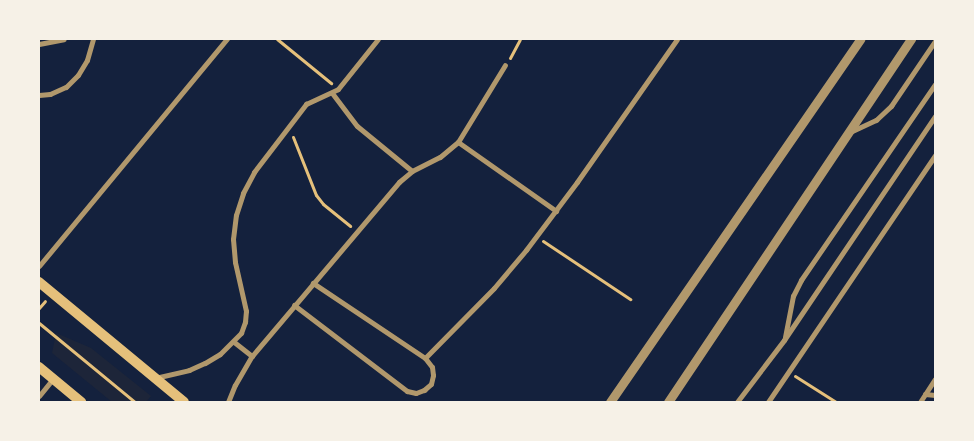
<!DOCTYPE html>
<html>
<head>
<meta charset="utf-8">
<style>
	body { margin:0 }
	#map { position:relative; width:974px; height:441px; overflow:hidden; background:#14213d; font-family:Rubik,sans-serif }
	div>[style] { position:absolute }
	.green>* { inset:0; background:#1d2539 }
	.path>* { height:3px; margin:-1.5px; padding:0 1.5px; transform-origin:1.5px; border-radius:1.5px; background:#e5c07b }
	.minor>* { height:5px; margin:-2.5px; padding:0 2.5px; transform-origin:2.5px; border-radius:2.5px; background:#b1986c }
	.tertiary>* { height:9px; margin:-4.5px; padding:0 4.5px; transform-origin:4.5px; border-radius:4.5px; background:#b1986c }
	.secondary>* { height:10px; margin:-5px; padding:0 5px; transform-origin:5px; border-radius:5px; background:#e5c07b }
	span { translate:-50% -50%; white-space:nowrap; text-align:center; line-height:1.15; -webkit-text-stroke:4px #f6f1e7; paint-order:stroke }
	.frame { position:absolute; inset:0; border:40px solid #f6f1e7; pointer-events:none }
</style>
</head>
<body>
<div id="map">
	<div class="green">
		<i style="clip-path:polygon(56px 333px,91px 348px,151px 396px,146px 402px,112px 402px,52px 353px)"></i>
	</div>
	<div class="path">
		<i style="left:277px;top:39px;width:70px;rotate:39.2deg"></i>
		<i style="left:510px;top:58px;width:21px;rotate:-62deg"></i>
		<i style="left:293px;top:137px;width:62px;rotate:68.4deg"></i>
		<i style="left:316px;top:195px;width:11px;rotate:52deg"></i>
		<i style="left:323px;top:204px;width:35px;rotate:39deg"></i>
		<i style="left:543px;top:241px;width:105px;rotate:33.7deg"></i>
		<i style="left:39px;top:308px;width:9px;rotate:-49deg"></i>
		<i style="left:39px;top:323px;width:124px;rotate:39.5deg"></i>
		<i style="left:795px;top:376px;width:49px;rotate:32.4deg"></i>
	</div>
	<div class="minor">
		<i style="left:39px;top:44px;width:25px;rotate:-11deg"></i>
		<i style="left:332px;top:93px;width:41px;rotate:52.9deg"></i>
		<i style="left:357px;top:126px;width:71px;rotate:39.3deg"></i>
		<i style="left:39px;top:95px;width:11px;rotate:-5deg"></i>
		<i style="left:50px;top:94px;width:17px;rotate:-24deg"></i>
		<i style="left:66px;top:87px;width:17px;rotate:-45deg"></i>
		<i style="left:78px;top:75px;width:17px;rotate:-59deg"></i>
		<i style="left:87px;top:60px;width:22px;rotate:-74deg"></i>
		<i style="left:850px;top:132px;width:29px;rotate:-25deg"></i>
		<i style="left:876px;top:120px;width:21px;rotate:-43deg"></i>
		<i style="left:891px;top:106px;width:78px;rotate:-55.9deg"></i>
		<i style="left:458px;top:142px;width:120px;rotate:35.1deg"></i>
		<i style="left:39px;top:266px;width:295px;rotate:-50.4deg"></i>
		<i style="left:294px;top:305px;width:142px;rotate:37.3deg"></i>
		<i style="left:407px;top:391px;width:9px;rotate:13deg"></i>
		<i style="left:416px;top:393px;width:9px;rotate:-21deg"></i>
		<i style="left:424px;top:390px;width:9px;rotate:-41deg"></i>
		<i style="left:431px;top:384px;width:9px;rotate:-77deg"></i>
		<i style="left:433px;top:375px;width:8px;rotate:-97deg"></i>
		<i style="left:432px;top:367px;width:11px;rotate:-128deg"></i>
		<i style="left:425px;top:358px;width:135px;rotate:-146.2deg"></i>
		<i style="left:785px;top:337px;width:42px;rotate:-79deg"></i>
		<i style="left:793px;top:296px;width:18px;rotate:-63deg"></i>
		<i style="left:801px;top:280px;width:237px;rotate:-55.6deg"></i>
		<i style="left:234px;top:342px;width:23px;rotate:38deg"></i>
		<i style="left:425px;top:358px;width:98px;rotate:-45.4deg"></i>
		<i style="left:494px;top:288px;width:50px;rotate:-49.9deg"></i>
		<i style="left:526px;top:250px;width:85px;rotate:-53.1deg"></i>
		<i style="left:577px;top:182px;width:174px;rotate:-55deg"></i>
		<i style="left:155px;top:378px;width:35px;rotate:-13deg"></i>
		<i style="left:189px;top:370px;width:17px;rotate:-24deg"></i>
		<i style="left:205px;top:363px;width:17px;rotate:-31deg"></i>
		<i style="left:220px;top:354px;width:30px;rotate:-45deg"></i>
		<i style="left:241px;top:333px;width:12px;rotate:-70deg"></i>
		<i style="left:245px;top:322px;width:11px;rotate:-85deg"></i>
		<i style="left:246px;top:311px;width:50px;rotate:-102.7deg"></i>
		<i style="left:235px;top:262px;width:23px;rotate:-95deg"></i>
		<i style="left:233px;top:239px;width:24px;rotate:-83deg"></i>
		<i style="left:236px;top:215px;width:23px;rotate:-72deg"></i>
		<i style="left:243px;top:193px;width:24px;rotate:-62deg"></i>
		<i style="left:254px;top:172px;width:86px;rotate:-52.6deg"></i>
		<i style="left:306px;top:104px;width:35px;rotate:-25deg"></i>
		<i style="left:338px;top:89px;width:64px;rotate:-51.3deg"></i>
		<i style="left:925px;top:394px;width:10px;rotate:6deg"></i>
		<i style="left:39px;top:396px;width:22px;rotate:-51deg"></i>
		<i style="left:228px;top:402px;width:18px;rotate:-68deg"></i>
		<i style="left:235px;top:385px;width:34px;rotate:-60deg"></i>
		<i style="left:252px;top:356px;width:228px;rotate:-49.8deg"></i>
		<i style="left:399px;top:182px;width:17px;rotate:-40deg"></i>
		<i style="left:412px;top:171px;width:31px;rotate:-27deg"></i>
		<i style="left:440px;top:157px;width:23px;rotate:-40deg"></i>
		<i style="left:458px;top:142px;width:90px;rotate:-58.6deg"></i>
		<i style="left:737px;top:402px;width:78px;rotate:-52.8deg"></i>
		<i style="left:784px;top:340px;width:270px;rotate:-56deg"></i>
		<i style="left:768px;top:402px;width:298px;rotate:-55.9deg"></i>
		<i style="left:920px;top:402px;width:27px;rotate:-57deg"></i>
	</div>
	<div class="tertiary">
		<i style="left:610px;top:402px;width:441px;rotate:-55.4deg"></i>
		<i style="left:668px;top:402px;width:437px;rotate:-56.2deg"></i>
	</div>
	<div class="secondary">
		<i style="left:39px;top:282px;width:188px;rotate:39.6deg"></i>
		<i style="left:39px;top:367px;width:55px;rotate:39.8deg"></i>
	</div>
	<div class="frame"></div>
</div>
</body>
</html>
